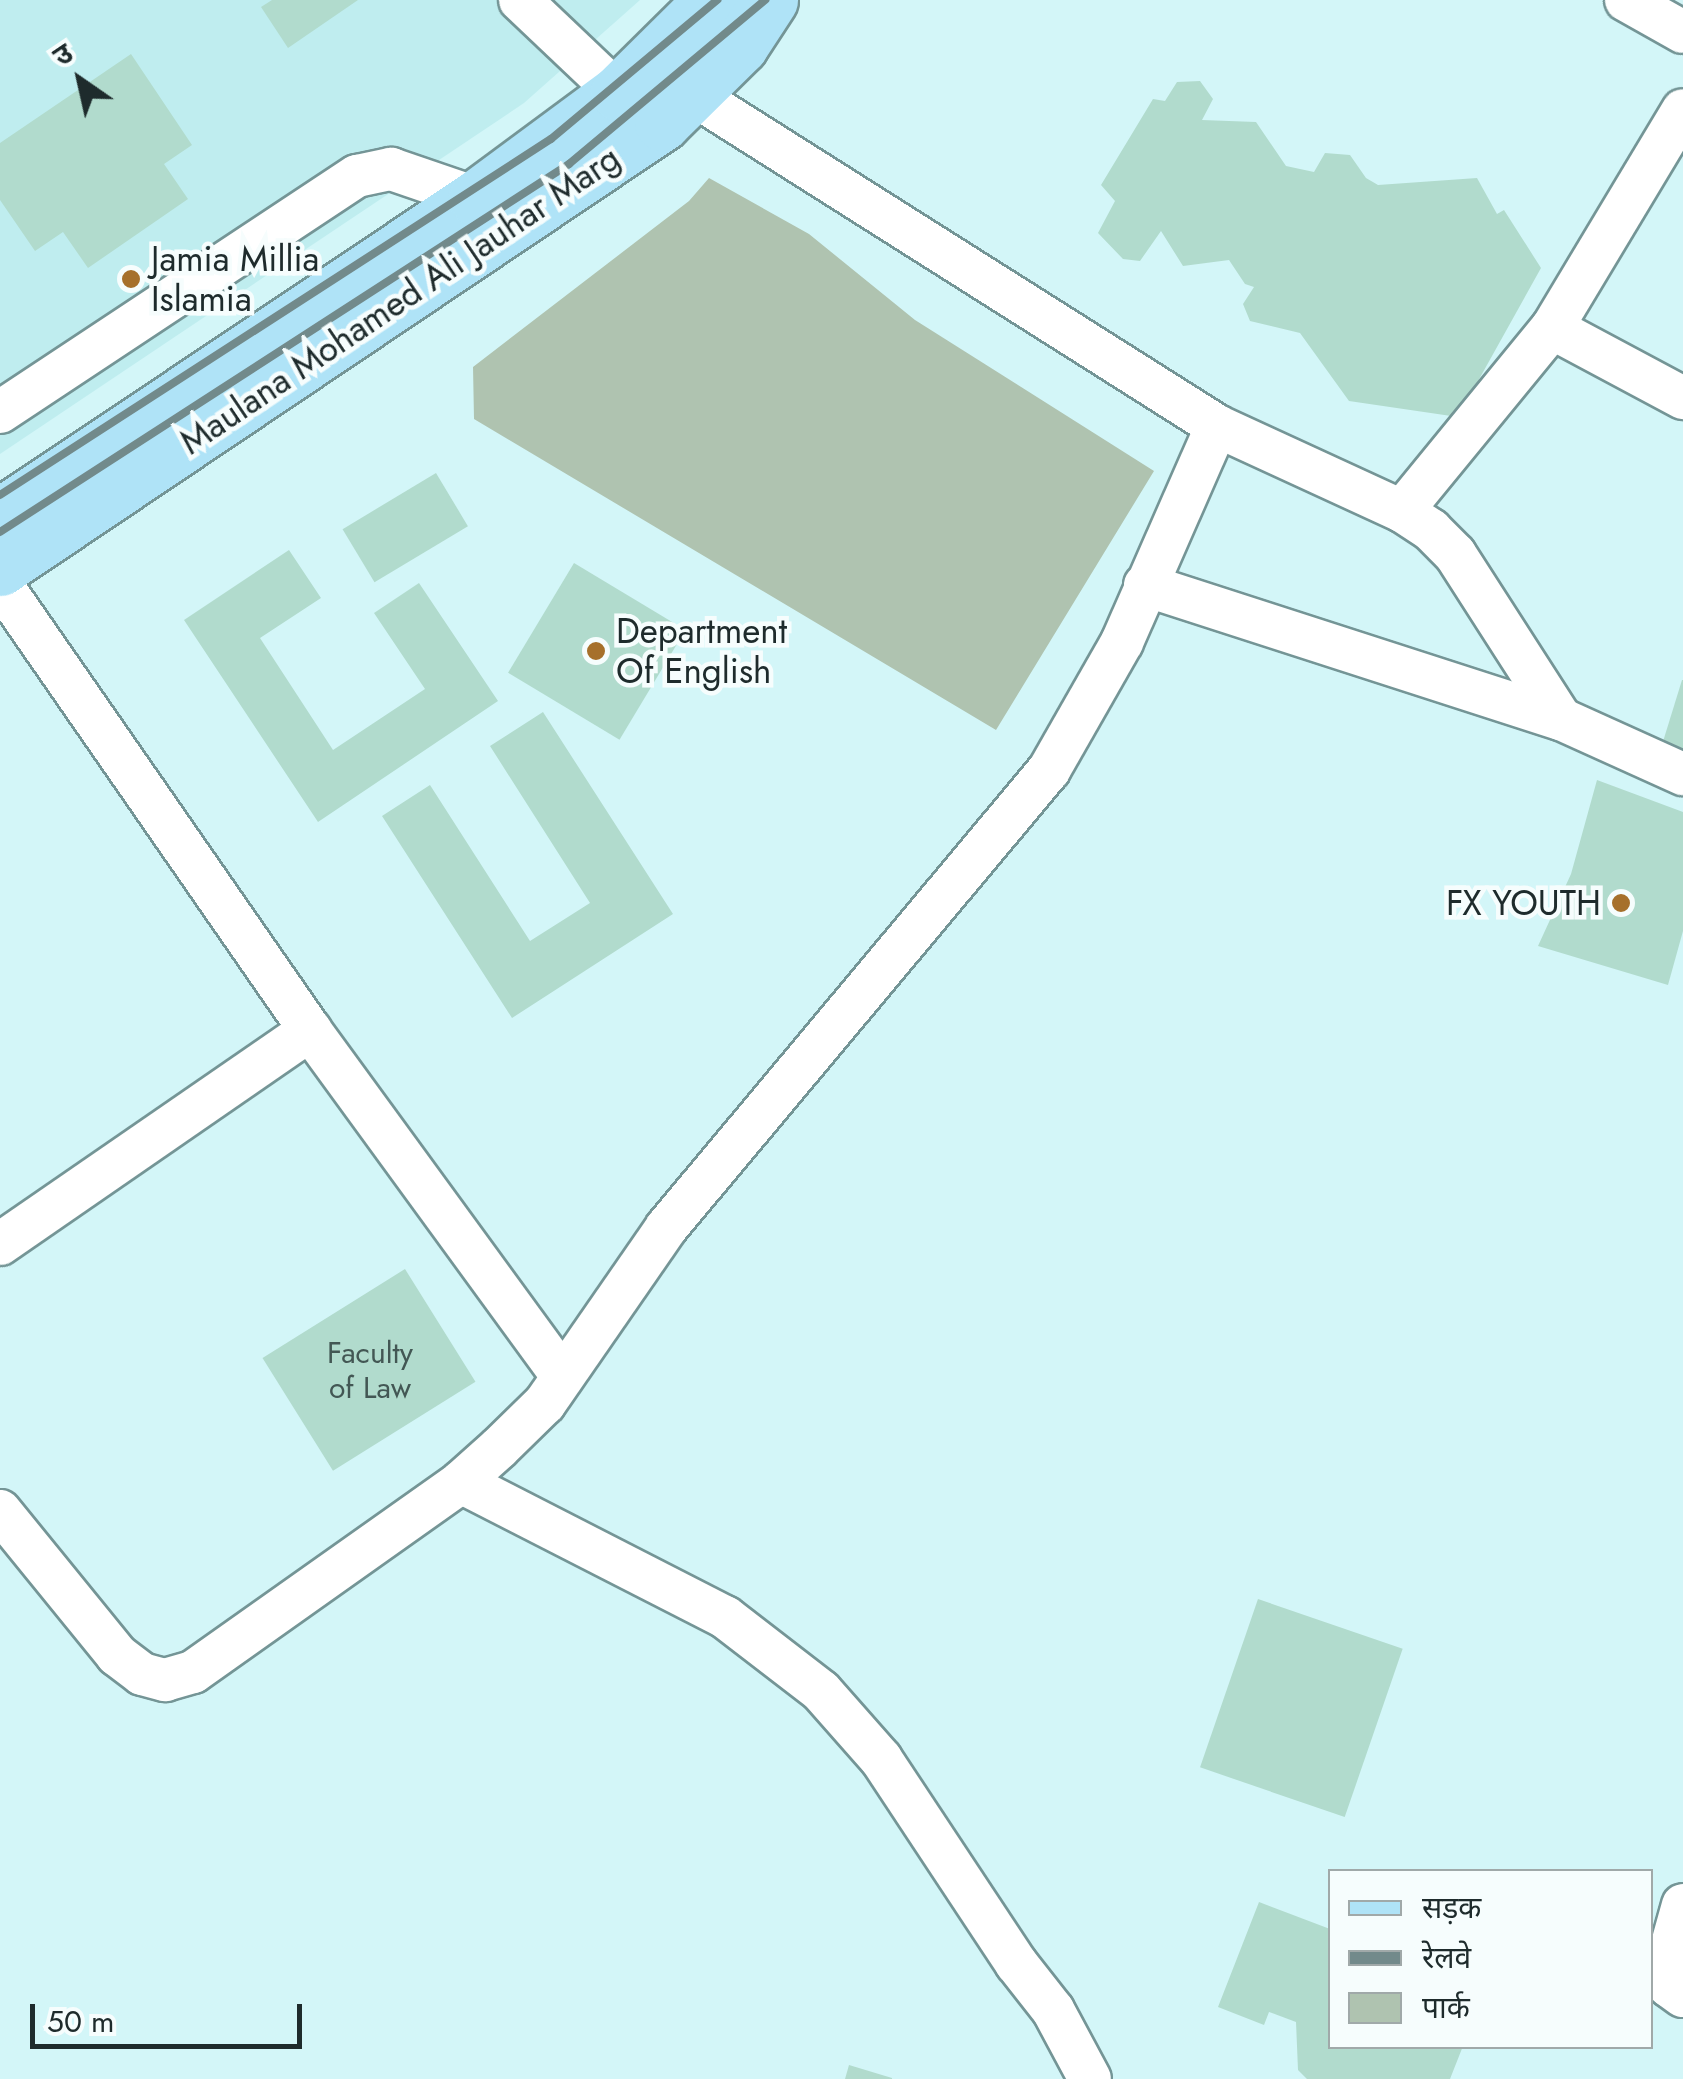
<!DOCTYPE html>
<html>
<head>
<meta charset="utf-8">
<style>
	body { margin:0 }
	#map { position:relative; width:1683px; height:2079px; overflow:hidden; background:#d3f6f8; font-family:Jost,"Noto Sans Devanagari",sans-serif }
	div>[style] { position:absolute }
	.built>* { inset:0; background:#bfedef }
	.green>* { inset:0; background:#afc3b0 }
	.building>* { inset:0; background:#b1dbcd; transform-origin:0 0 }
	.roads { filter:drop-shadow(2px 0 #749596) drop-shadow(-2px 0 #749596) drop-shadow(0 2px #749596) drop-shadow(0 -2px #749596) }
	.minor>* { height:42px; margin:-21px; padding:0 21px; transform-origin:21px; border-radius:21px; background:#fff }
	.major>* { height:55px; margin:-27.5px; padding:0 27.5px; transform-origin:27.5px; border-radius:27.5px; background:#afe3f7 }
	.rail>* { height:8px; margin:-4px; padding:0 4px; transform-origin:4px; border-radius:4px; background:#728a8b }
	.dots>* { width:28px; height:28px; translate:-50% -50%; box-sizing:border-box; border:5px solid #f6fdfd; border-radius:50% }
	span { translate:-50% -50%; white-space:nowrap; text-align:center; line-height:1.15; -webkit-text-stroke:9px #f6fdfd; paint-order:stroke }
	.number-label { font-size:30px; color:#435754 }
	.number-label span { -webkit-text-stroke-width:0 }
	.poi-label { font-size:35px; color:#1e2b2c }
	.left { translate:0 -50%; text-align:left }
	.right { translate:-100% -50%; text-align:right }
	.street-label { font-size:35px; color:#1e2b2c }
	.legend { position:absolute; left:1328px; top:1869px; width:325px; height:180px; box-sizing:border-box; background:#f6fdfd; border:2px solid #a0a9a9; margin:0; padding:12px 18px; list-style:none; font-size:30px; color:#1e2b2c }
	.legend li { display:flex; align-items:center; gap:20px; height:50px }
	.legend b { width:50px; border:2px solid #a0a9a9 }
	.north { position:absolute; left:30px; top:30px; width:100px; height:100px; -webkit-text-stroke:8px #f6fdfd; paint-order:stroke; rotate:326deg; font-size:28px; font-weight:700; line-height:40px; text-align:center; color:#1e2b2c }
	.north::after { content:''; display:block; margin:auto; width:35px; height:45px; background:#1e2b2c; clip-path:polygon(50% 0,100% 100%,50% 72%,0 100%) }
	.scale { position:absolute; left:30px; top:2004px; width:272px; height:45px; box-sizing:border-box; border:5px solid #1e2b2c; border-top:0; padding-left:12px; font-size:30px; line-height:35px; white-space:nowrap; color:#1e2b2c; -webkit-text-stroke:8px #f6fdfd; paint-order:stroke }
</style>
</head>
<body>
<div id="map">
	<div class="built">
		<i style="clip-path:polygon(0 0,640px 0,524px 103px,0 454px)"></i>
	</div>
	<div class="green">
		<i style="clip-path:polygon(709px 178px,809px 234px,915px 320px,1154px 471px,996px 730px,474px 419px,473px 367px,689px 201px)"></i>
	</div>
	<div class="building">
		<i style="clip-path:polygon(272px 0,358px 0,288px 48px,261px 7px)"></i>
		<i style="clip-path:polygon(131px 54px,192px 145px,164px 164px,188px 199px,88px 268px,63px 232px,35px 251px,0 200px,0 143px)"></i>
		<i style="clip-path:polygon(1200px 81px,1213px 99px,1202px 120px,1256px 122px,1286px 166px,1314px 172px,1325px 153px,1350px 155px,1366px 178px,1378px 185px,1477px 178px,1497px 214px,1504px 210px,1541px 268px,1458px 417px,1349px 401px,1300px 333px,1250px 321px,1243px 304px,1254px 287px,1245px 284px,1229px 260px,1183px 266px,1161px 231px,1140px 261px,1123px 259px,1098px 233px,1115px 201px,1101px 185px,1153px 99px,1165px 101px,1177px 82px)"></i>
		<i style="left:436px;top:473px;width:62px;height:109px;rotate:59deg"></i>
		<i style="clip-path:polygon(289px 550px,321px 598px,260px 638px,333px 750px,425px 689px,374px 613px,419px 583px,498px 701px,318px 822px,184px 620px)"></i>
		<i style="left:574px;top:563px;width:130px;height:128px;rotate:31deg"></i>
		<i style="clip-path:polygon(1682px 680px,1683px 680px,1683px 768px,1657px 761px)"></i>
		<i style="clip-path:polygon(543px 712px,673px 914px,512px 1018px,382px 816px,430px 785px,530px 941px,590px 903px,490px 746px)"></i>
		<i style="clip-path:polygon(1597px 780px,1683px 812px,1683px 931px,1668px 985px,1538px 946px,1571px 874px)"></i>
		<i style="left:405px;top:1269px;width:133px;height:168px;rotate:58deg"></i>
		<i style="left:1258px;top:1599px;width:153px;height:178px;rotate:19deg"></i>
		<i style="clip-path:polygon(1259px 1902px,1330px 1929px,1330px 2046px,1463px 2046px,1450px 2079px,1307px 2079px,1298px 2070px,1296px 2022px,1269px 2012px,1264px 2025px,1218px 2007px)"></i>
		<i style="clip-path:polygon(849px 2065px,892px 2078px,892px 2079px,845px 2079px)"></i>
	</div>
	<div class="roads">
		<div class="minor">
			<i style="left:520px;top:0;width:135px;rotate:43.5deg"></i>
			<i style="left:1626px;top:0;width:65px;rotate:29.3deg"></i>
			<i style="left:692px;top:94px;width:621px;rotate:32.31deg"></i>
			<i style="left:1217px;top:426px;width:204px;rotate:24.7deg"></i>
			<i style="left:1402px;top:511px;width:35px;rotate:33deg"></i>
			<i style="left:1431px;top:530px;width:34px;rotate:45deg"></i>
			<i style="left:1455px;top:554px;width:196px;rotate:57.3deg"></i>
			<i style="left:1552px;top:328px;width:149px;rotate:28.1deg"></i>
			<i style="left:0;top:412px;width:428px;rotate:-33.5deg"></i>
			<i style="left:357px;top:176px;width:35px;rotate:-12deg"></i>
			<i style="left:391px;top:169px;width:90px;rotate:18.8deg"></i>
			<i style="left:1402px;top:511px;width:237px;rotate:-50.7deg"></i>
			<i style="left:1552px;top:328px;width:254px;rotate:-59deg"></i>
			<i style="left:0;top:583px;width:544px;rotate:55.26deg"></i>
			<i style="left:310px;top:1030px;width:428px;rotate:53.9deg"></i>
			<i style="left:1145px;top:585px;width:437px;rotate:17.9deg"></i>
			<i style="left:1561px;top:719px;width:134px;rotate:24.3deg"></i>
			<i style="left:0;top:1244px;width:377px;rotate:-34.6deg"></i>
			<i style="left:461px;top:1482px;width:297px;rotate:27.1deg"></i>
			<i style="left:725px;top:1617px;width:121px;rotate:37.6deg"></i>
			<i style="left:821px;top:1691px;width:91px;rotate:48.6deg"></i>
			<i style="left:881px;top:1759px;width:245px;rotate:56.5deg"></i>
			<i style="left:1016px;top:1963px;width:60px;rotate:51.8deg"></i>
			<i style="left:1053px;top:2010px;width:78px;rotate:61.8deg"></i>
			<i style="left:0;top:1511px;width:186px;rotate:50.9deg"></i>
			<i style="left:117px;top:1655px;width:31px;rotate:37deg"></i>
			<i style="left:142px;top:1674px;width:24px;rotate:15deg"></i>
			<i style="left:165px;top:1680px;width:29px;rotate:-16deg"></i>
			<i style="left:193px;top:1672px;width:329px;rotate:-35.3deg"></i>
			<i style="left:461px;top:1482px;width:51px;rotate:-41.8deg"></i>
			<i style="left:499px;top:1448px;width:64px;rotate:-44.4deg"></i>
			<i style="left:545px;top:1403px;width:213px;rotate:-55.3deg"></i>
			<i style="left:666px;top:1228px;width:597px;rotate:-50.1deg"></i>
			<i style="left:1049px;top:770px;width:147px;rotate:-60.3deg"></i>
			<i style="left:1122px;top:642px;width:236px;rotate:-66.3deg"></i>
			<i style="left:1683px;top:1905px;width:71px;rotate:105.6deg"></i>
			<i style="left:1664px;top:1973px;width:14px;rotate:69deg"></i>
			<i style="left:1669px;top:1986px;width:17px;rotate:36deg"></i>
		</div>
		<div class="major">
			<i style="left:0;top:516px;width:572px;rotate:-33.75deg"></i>
			<i style="left:476px;top:198px;width:177px;rotate:-36.5deg"></i>
			<i style="left:618px;top:93px;width:132px;rotate:-44.7deg"></i>
			<i style="left:0;top:568px;width:798px;rotate:-33.91deg"></i>
			<i style="left:662px;top:123px;width:110px;rotate:-44.6deg"></i>
			<i style="left:740px;top:46px;width:55px;rotate:-56.9deg"></i>
		</div>
	</div>
	<div class="rail">
		<i style="left:0;top:495px;width:656px;rotate:-32.87deg"></i>
		<i style="left:551px;top:139px;width:217px;rotate:-39.9deg"></i>
		<i style="left:0;top:532px;width:678px;rotate:-32.89deg"></i>
		<i style="left:569px;top:164px;width:256px;rotate:-39.9deg"></i>
	</div>
	<div class="dots">
		<i style="left:131px;top:279px;background:#a6702b"></i>
		<i style="left:596px;top:651px;background:#a6702b"></i>
		<i style="left:1621px;top:903px;background:#a6702b"></i>
	</div>
	<div class="number-label">
		<span style="left:370px;top:1370px">Faculty<br>of Law</span>
	</div>
	<div class="poi-label">
		<span class="left" style="left:151px;top:279px">Jamia Millia<br>Islamia</span>
		<span class="left" style="left:616px;top:651px">Department<br>Of English</span>
		<span class="right" style="left:1601px;top:903px">FX YOUTH</span>
	</div>
	<div class="street-label">
		<span style="left:400px;top:300px;rotate:-34deg">Maulana Mohamed Ali Jauhar Marg</span>
	</div>
	<ul class="legend">
	<li><b style="height:12px;background:#afe3f7"></b>सड़क</li>
	<li><b style="height:12px;background:#728a8b"></b>रेलवे</li>
	<li><b style="height:28px;background:#afc3b0"></b>पार्क</li>
	</ul>
	<div class="north">उ</div>
	<div class="scale">50 m</div>
</div>
</body>
</html>
